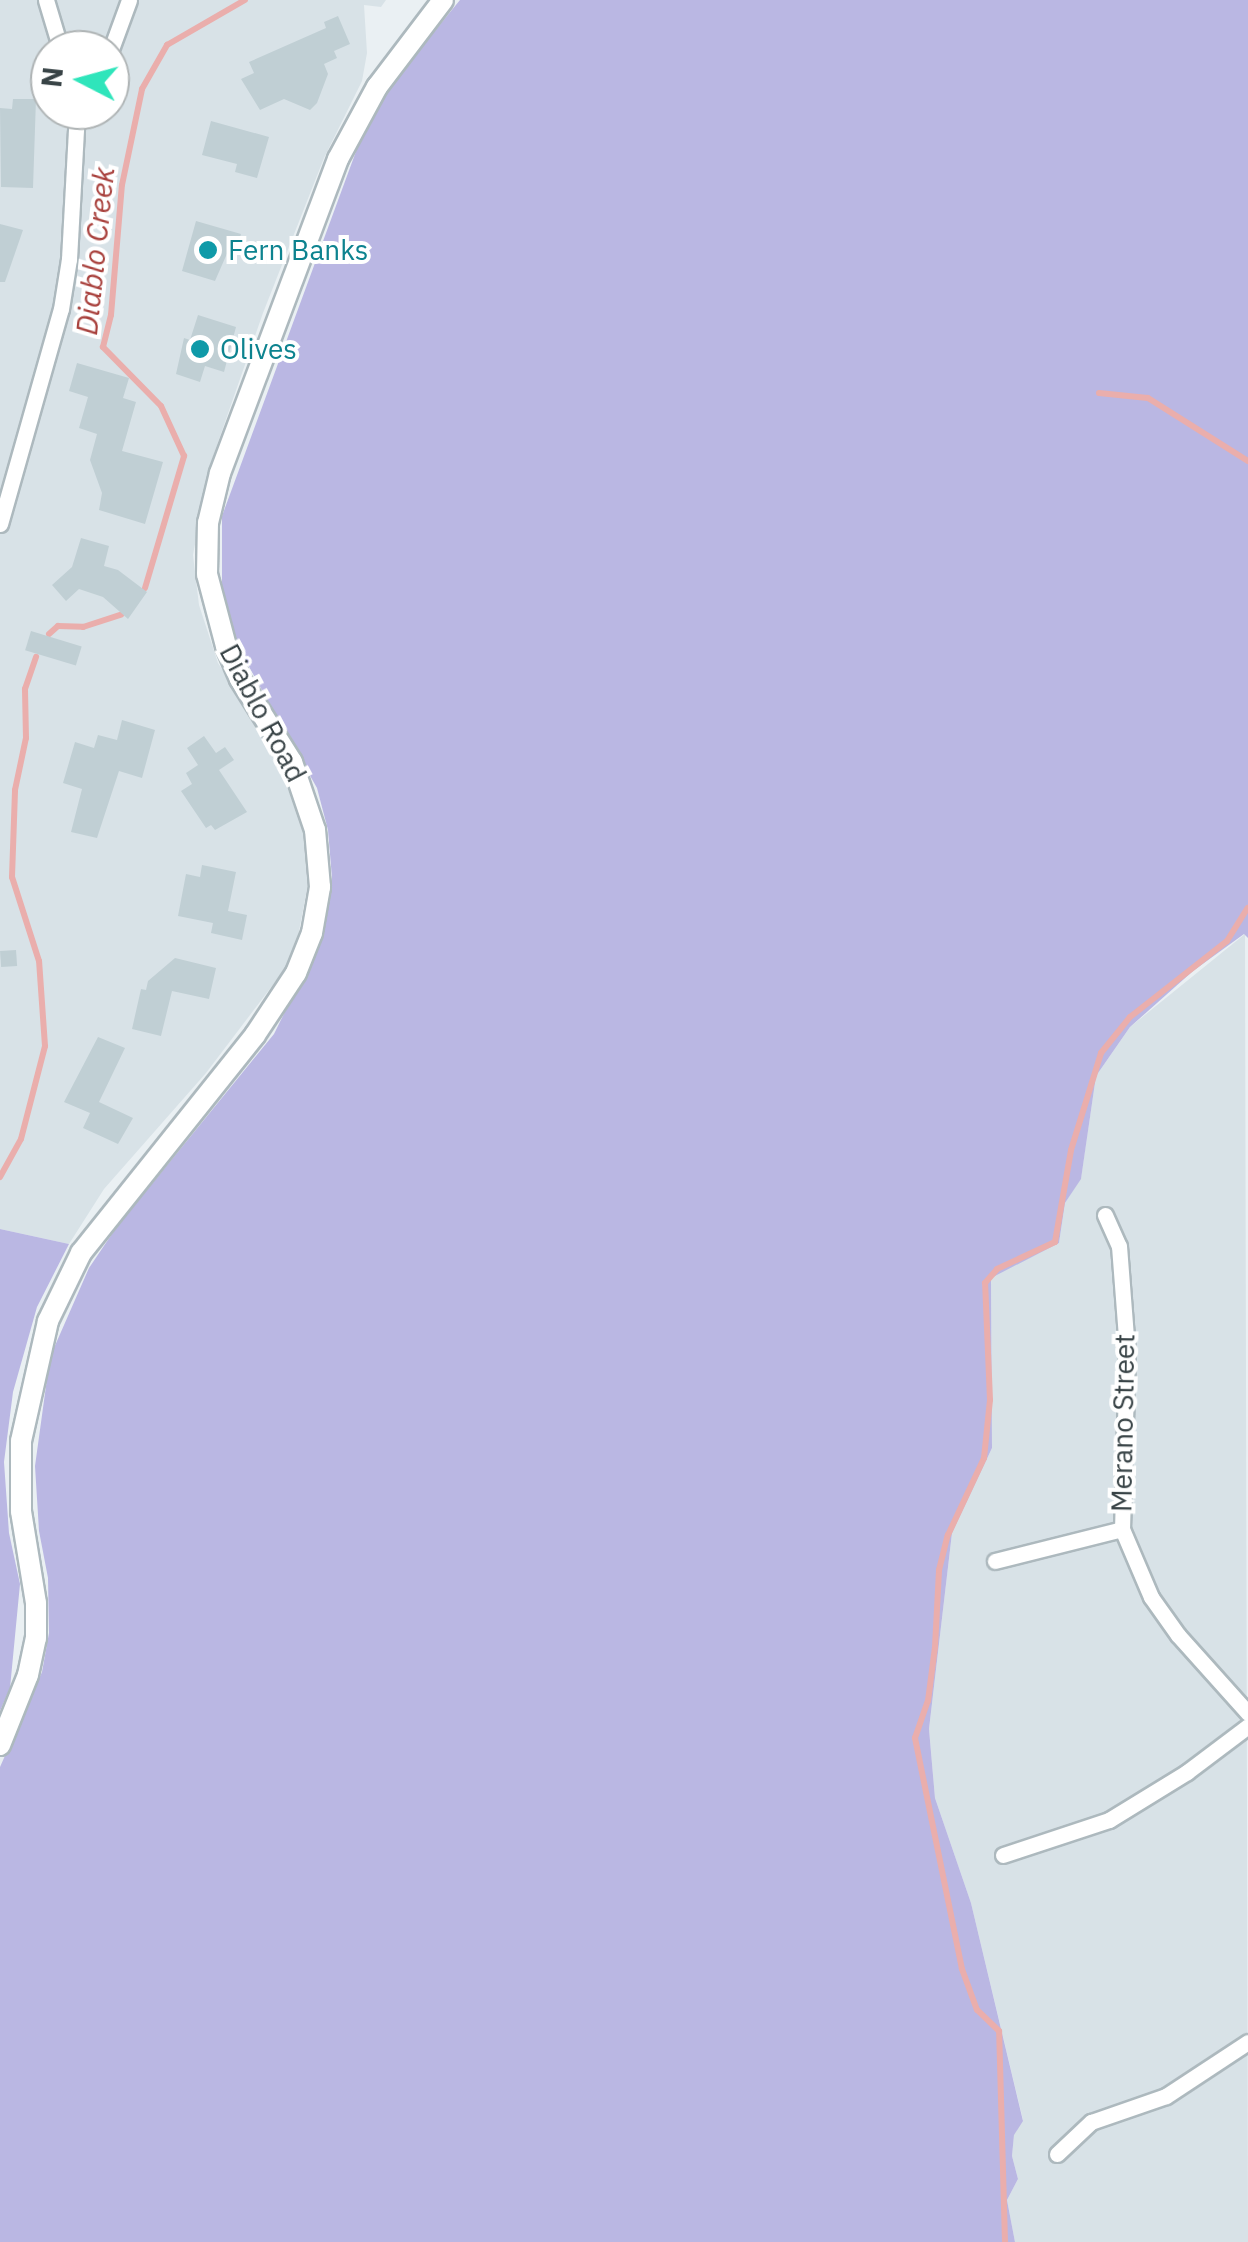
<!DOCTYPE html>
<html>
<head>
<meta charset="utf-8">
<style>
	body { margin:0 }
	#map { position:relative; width:1248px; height:2242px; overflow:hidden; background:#eaf0f3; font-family:"IBM Plex Sans",sans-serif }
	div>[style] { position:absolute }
	.residential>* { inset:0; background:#d8e2e7 }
	.green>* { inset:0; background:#bab7e3 }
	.stream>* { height:6px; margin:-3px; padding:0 3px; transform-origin:3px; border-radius:3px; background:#eaaeac }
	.building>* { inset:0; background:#c0cfd4; transform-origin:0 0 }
	.roads { filter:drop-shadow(2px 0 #adb9be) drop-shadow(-2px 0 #adb9be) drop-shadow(0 2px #adb9be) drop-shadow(0 -2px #adb9be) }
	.minor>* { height:15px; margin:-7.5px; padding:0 7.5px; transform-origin:7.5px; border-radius:7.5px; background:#fff }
	.tertiary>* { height:20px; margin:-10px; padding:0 10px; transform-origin:10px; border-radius:10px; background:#fff }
	.dots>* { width:28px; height:28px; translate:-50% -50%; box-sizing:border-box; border:5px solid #fff; border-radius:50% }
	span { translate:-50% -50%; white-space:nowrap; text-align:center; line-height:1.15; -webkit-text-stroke:8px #fff; paint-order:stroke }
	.culture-label { font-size:28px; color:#0d838f }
	.left { translate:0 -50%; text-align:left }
	.street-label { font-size:28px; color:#384346 }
	.water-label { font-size:30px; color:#a8403c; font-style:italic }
	.north { position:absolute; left:30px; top:30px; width:100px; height:100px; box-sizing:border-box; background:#fff; border:2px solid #afb4b5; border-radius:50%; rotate:276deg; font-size:28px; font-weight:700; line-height:40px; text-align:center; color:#384346 }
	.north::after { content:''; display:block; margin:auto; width:35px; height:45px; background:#2fe5bb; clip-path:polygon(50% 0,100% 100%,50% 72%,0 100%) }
</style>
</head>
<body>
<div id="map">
	<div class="residential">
		<i style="clip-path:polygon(evenodd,0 0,386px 0,381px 7px,364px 5px,367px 53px,362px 81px,324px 158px,263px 313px,209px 468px,193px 555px,199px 605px,218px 663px,262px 731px,301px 819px,309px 879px,294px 957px,206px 1073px,104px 1189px,69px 1244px,0 1229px,0 0,50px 50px,110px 50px,110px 110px,50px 110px,50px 50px)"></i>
		<i style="clip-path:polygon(1245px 934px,1248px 2242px,1015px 2242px,1007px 2200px,1018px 2179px,1012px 2156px,1014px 2134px,1023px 2120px,971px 1903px,935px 1798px,929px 1729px,952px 1533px,992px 1448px,991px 1277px,1059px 1243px,1065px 1203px,1081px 1178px,1096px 1076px,1130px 1027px)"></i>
	</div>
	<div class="green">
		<i style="clip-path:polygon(460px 0,1248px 0,1248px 938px,1244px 934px,1193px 971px,1130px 1027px,1096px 1076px,1081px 1179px,1065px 1203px,1059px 1243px,991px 1278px,992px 1448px,952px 1533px,929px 1729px,935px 1798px,971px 1903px,1023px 2121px,1014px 2135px,1012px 2156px,1018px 2179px,1007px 2200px,1015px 2242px,0 2242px,0 1767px,42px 1672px,49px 1633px,48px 1578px,39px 1531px,35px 1466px,50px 1357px,89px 1268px,116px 1228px,274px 1034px,324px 933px,332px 878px,328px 830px,317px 788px,234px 640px,222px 588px,222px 516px,358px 146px,394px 81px)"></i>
		<i style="clip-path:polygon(0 1229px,69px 1244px,37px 1307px,13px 1392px,4px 1462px,9px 1533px,20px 1584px,10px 1688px,0 1711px)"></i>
	</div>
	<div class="stream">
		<i style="left:1099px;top:393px;width:49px;rotate:5.8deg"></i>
		<i style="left:1148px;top:398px;width:118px;rotate:32.2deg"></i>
		<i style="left:145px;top:588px;width:138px;rotate:-73.5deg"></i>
		<i style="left:184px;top:456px;width:55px;rotate:-114.7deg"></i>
		<i style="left:161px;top:406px;width:83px;rotate:-134.5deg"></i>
		<i style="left:103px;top:347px;width:33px;rotate:-76deg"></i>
		<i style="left:111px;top:315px;width:130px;rotate:-85.2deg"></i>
		<i style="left:122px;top:185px;width:98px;rotate:-78.2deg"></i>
		<i style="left:142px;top:89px;width:51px;rotate:-60.4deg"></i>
		<i style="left:167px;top:45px;width:90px;rotate:-30deg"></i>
		<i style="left:49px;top:634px;width:12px;rotate:-42deg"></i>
		<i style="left:58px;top:626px;width:25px;rotate:2deg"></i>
		<i style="left:83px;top:627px;width:40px;rotate:-18deg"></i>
		<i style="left:0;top:1177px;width:43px;rotate:-61.1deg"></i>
		<i style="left:21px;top:1139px;width:96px;rotate:-75.5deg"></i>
		<i style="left:45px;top:1046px;width:85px;rotate:-94deg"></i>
		<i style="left:39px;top:961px;width:88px;rotate:-107.8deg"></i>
		<i style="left:12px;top:877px;width:87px;rotate:-88deg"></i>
		<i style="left:15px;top:790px;width:53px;rotate:-78.1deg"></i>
		<i style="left:26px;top:738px;width:49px;rotate:-91.2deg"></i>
		<i style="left:25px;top:689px;width:34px;rotate:-71deg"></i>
		<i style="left:1005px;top:2242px;width:211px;rotate:-91.6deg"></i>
		<i style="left:999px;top:2031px;width:30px;rotate:-136deg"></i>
		<i style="left:977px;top:2010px;width:44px;rotate:-110.1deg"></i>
		<i style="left:962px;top:1969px;width:236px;rotate:-101.5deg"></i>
		<i style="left:915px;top:1738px;width:39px;rotate:-71deg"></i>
		<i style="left:928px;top:1701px;width:54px;rotate:-82.6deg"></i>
		<i style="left:935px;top:1647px;width:77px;rotate:-87deg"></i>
		<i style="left:939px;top:1570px;width:36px;rotate:-76deg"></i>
		<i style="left:948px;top:1535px;width:85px;rotate:-64.9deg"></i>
		<i style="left:984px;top:1458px;width:58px;rotate:-84.1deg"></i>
		<i style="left:990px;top:1400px;width:117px;rotate:-92.4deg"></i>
		<i style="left:985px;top:1283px;width:18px;rotate:-49deg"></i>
		<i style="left:997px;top:1269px;width:64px;rotate:-25deg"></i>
		<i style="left:1055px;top:1242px;width:93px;rotate:-80.1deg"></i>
		<i style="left:1071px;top:1150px;width:102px;rotate:-72.8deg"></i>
		<i style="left:1101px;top:1053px;width:46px;rotate:-51.1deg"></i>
		<i style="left:1130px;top:1017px;width:123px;rotate:-38.1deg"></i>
		<i style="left:1227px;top:941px;width:39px;rotate:-58deg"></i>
	</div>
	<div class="building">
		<i style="clip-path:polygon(338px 16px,350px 44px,334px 51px,337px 58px,324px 64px,328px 74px,317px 103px,310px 110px,284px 99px,260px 110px,241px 79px,254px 73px,249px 62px,326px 28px,324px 22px)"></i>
		<i style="clip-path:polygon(13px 99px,36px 99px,33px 188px,1px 187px,0 108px,12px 109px)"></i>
		<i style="clip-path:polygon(211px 121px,269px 137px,257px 178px,235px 172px,237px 164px,202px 155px)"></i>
		<i style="clip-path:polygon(196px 221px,241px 234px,236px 251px,229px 249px,215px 281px,182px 271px)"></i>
		<i style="clip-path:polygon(0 224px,23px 230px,5px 282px,0 282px)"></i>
		<i style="clip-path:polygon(198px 315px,236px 327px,224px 372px,205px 366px,200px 382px,176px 374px,184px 338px,190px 340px)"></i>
		<i style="clip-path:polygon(77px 363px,129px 378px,123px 398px,136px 402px,122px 451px,163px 462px,145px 524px,99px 510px,102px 493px,90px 460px,97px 434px,79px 428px,88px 397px,69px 391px)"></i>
		<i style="clip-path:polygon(81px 538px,109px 546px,104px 566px,118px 570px,147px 592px,128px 619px,103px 597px,79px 589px,66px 601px,52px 585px,72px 567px)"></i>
		<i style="left:31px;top:631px;width:53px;height:20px;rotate:17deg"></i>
		<i style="clip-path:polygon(122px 720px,155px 730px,142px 778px,119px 771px,97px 838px,71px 832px,82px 789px,63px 783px,75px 742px,94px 748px,98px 735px,117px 740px)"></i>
		<i style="clip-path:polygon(204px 736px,216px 753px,225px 747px,234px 760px,219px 770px,247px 812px,215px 830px,211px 825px,206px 828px,181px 791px,192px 784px,186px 773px,198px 765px,187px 748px)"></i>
		<i style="clip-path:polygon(202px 865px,236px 872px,228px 911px,247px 915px,242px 940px,211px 933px,213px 923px,178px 916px,186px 874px,200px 877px)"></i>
		<i style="left:16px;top:950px;width:16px;height:16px;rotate:86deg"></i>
		<i style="clip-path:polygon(175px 958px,216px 968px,209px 999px,172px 991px,161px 1036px,132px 1029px,141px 989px,146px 990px,148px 981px)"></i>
		<i style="clip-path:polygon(98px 1037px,125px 1048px,99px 1102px,133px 1118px,118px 1144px,83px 1128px,90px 1113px,64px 1102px)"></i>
	</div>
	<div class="roads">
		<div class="minor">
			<i style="left:46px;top:0;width:52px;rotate:73.3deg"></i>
			<i style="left:110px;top:52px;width:55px;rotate:-69.9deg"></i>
			<i style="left:0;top:524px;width:223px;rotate:-74.2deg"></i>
			<i style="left:61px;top:309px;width:51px;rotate:-80.9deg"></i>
			<i style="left:69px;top:259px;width:149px;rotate:-86.9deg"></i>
			<i style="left:1105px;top:1215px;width:34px;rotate:66deg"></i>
			<i style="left:1119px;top:1246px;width:105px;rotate:85.6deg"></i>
			<i style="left:1127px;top:1351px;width:178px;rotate:91.6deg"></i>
			<i style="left:1122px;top:1529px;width:74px;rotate:66.9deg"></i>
			<i style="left:1151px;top:1597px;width:47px;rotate:54.6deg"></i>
			<i style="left:1178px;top:1635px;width:105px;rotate:48.1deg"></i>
			<i style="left:995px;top:1561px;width:131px;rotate:-14.1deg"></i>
			<i style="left:1003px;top:1855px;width:112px;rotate:-18.3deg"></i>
			<i style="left:1109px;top:1820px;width:92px;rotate:-31.6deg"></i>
			<i style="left:1187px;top:1772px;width:76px;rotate:-37deg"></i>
			<i style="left:1057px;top:2154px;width:47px;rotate:-43.3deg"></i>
			<i style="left:1091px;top:2122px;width:79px;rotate:-19.1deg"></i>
			<i style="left:1166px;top:2096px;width:98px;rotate:-33.4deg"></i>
		</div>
		<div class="tertiary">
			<i style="left:0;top:1745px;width:75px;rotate:-68.2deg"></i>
			<i style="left:28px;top:1675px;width:38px;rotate:-78deg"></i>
			<i style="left:36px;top:1638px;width:35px;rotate:-90deg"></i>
			<i style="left:36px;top:1603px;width:93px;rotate:-99.3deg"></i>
			<i style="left:21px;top:1511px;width:70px;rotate:-90deg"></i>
			<i style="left:21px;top:1441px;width:123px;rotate:-77.3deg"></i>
			<i style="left:48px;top:1321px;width:76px;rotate:-64.1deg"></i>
			<i style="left:81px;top:1253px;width:279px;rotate:-51.4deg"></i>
			<i style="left:255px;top:1035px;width:74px;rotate:-56.5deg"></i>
			<i style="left:296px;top:973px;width:43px;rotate:-68.2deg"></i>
			<i style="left:312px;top:933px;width:47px;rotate:-80.1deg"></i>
			<i style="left:320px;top:887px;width:57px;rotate:-95deg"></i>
			<i style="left:315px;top:830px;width:72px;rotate:-108.7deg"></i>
			<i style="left:292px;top:762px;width:98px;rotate:-122.1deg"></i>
			<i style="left:240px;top:679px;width:36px;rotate:-113deg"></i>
			<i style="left:226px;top:646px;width:74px;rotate:-104.8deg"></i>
			<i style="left:207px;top:574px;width:51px;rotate:-88.9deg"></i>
			<i style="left:208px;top:523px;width:51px;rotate:-76.5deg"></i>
			<i style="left:220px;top:473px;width:335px;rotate:-69.4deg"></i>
			<i style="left:338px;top:159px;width:82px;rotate:-61.6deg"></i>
			<i style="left:377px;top:87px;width:109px;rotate:-52.8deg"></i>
		</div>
	</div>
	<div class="dots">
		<i style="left:208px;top:250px;background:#0f9aa8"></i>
		<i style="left:200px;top:349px;background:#0f9aa8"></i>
	</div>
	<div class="culture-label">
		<span class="left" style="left:228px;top:250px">Fern Banks</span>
		<span class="left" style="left:220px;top:349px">Olives</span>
	</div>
	<div class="street-label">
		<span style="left:263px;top:713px;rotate:62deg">Diablo Road</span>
		<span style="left:1123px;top:1423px;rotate:-89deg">Merano Street</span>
	</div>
	<div class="water-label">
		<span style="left:95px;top:251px;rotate:-84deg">Diablo Creek</span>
	</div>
	<div class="north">N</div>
</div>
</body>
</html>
